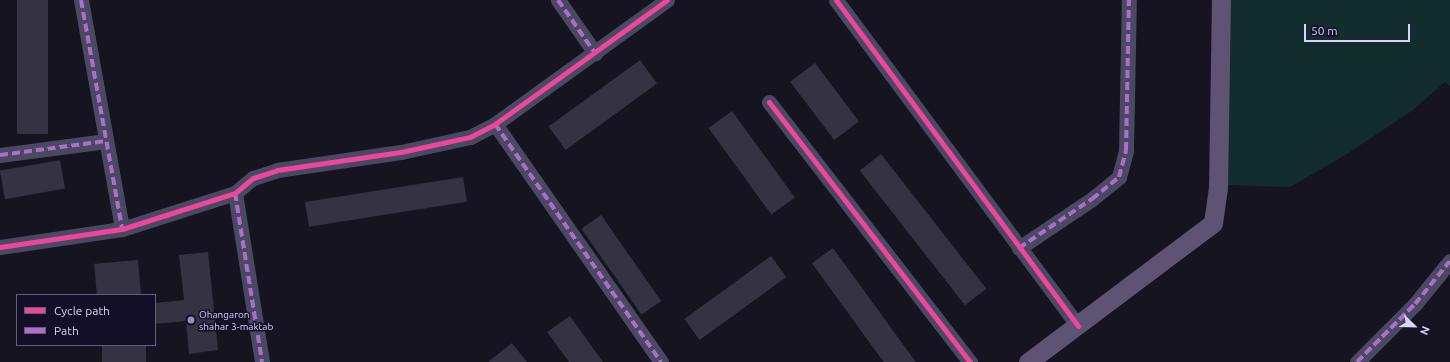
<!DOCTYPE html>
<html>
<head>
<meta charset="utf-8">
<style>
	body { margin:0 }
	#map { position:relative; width:1450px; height:362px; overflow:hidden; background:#161421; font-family:Ubuntu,sans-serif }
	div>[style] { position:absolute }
	.green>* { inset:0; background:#132c2d }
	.building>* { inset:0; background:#343243; transform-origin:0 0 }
	.minor>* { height:15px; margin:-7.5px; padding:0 7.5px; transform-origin:7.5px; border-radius:7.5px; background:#4a4962 }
	.major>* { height:19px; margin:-9.5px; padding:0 9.5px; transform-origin:9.5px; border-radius:9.5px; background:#5e5373 }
	.quiet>* { height:4px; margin-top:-2px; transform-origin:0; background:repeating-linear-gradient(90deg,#b06ccc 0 8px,transparent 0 12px) }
	.cycleway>* { height:5px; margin:-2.5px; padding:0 2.5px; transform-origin:2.5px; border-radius:2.5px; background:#ed469a }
	.dots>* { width:11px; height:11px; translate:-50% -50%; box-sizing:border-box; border:2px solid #130f26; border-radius:50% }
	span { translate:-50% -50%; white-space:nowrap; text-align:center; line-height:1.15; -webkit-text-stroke:3px #130f26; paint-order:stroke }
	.poi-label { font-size:10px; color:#d9d4ff }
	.left { translate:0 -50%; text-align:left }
	.legend { position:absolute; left:16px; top:294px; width:140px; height:52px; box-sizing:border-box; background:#130f26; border:1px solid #625e7d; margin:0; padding:5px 7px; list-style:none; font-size:12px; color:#d9d4ff }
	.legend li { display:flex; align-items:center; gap:8px; height:20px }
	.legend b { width:20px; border:1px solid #625e7d }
	.north { position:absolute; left:1394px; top:306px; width:40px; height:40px; -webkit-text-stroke:3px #130f26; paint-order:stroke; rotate:113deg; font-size:11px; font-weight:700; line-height:16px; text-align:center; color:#d9d4ff }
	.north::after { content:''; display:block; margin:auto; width:14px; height:18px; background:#d9d4ff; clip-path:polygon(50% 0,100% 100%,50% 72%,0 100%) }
	.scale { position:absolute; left:1304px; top:24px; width:106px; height:18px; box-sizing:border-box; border:2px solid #d9d4ff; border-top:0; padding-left:5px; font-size:12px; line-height:14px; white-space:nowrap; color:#d9d4ff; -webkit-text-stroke:3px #130f26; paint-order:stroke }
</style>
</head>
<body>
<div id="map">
	<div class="green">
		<i style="clip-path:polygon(1228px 0,1450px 0,1450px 86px,1445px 82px,1413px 110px,1347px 154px,1290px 187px,1226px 185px)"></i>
	</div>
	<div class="building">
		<i style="left:17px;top:0;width:31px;height:134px"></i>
		<i style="left:640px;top:60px;width:29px;height:113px;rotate:54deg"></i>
		<i style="left:815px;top:63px;width:73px;height:31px;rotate:53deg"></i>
		<i style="left:732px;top:111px;width:107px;height:29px;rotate:54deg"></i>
		<i style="left:881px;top:154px;width:171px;height:27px;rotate:52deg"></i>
		<i style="left:60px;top:160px;width:29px;height:61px;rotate:80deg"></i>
		<i style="left:463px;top:177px;width:25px;height:160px;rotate:81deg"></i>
		<i style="left:601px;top:215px;width:105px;height:24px;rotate:55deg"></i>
		<i style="left:833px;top:248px;width:140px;height:26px;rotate:54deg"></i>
		<i style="clip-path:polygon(208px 252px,218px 350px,189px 354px,186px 321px,155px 324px,155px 303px,184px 300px,179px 255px)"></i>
		<i style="left:771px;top:256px;width:26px;height:107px;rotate:54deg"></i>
		<i style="left:138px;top:260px;width:35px;height:44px;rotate:85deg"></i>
		<i style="clip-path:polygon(570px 316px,603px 362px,569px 362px,547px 332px)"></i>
		<i style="clip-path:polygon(512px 343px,527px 362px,488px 362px)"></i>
		<i style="left:102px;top:345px;width:44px;height:17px"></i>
	</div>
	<div class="minor">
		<i style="left:81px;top:0;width:233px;rotate:79.8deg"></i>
		<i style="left:558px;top:0;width:65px;rotate:55.1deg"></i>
		<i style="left:836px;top:0;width:406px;rotate:53.4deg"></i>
		<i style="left:769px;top:102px;width:329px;rotate:52.3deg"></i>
		<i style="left:495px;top:124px;width:290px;rotate:55.1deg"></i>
		<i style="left:0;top:155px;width:107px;rotate:-7.5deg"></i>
		<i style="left:235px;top:193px;width:171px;rotate:80.9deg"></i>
		<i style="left:0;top:247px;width:123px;rotate:-8.4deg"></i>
		<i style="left:122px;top:229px;width:119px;rotate:-17.7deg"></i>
		<i style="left:235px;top:193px;width:23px;rotate:-40deg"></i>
		<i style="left:253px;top:178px;width:25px;rotate:-18deg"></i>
		<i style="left:277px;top:170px;width:125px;rotate:-8.3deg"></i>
		<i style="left:401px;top:152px;width:71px;rotate:-12.3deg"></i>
		<i style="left:470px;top:137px;width:28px;rotate:-27deg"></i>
		<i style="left:495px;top:124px;width:212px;rotate:-35.8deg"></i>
		<i style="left:1019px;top:248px;width:88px;rotate:-33.9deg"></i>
		<i style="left:1092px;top:199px;width:35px;rotate:-39deg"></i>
		<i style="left:1119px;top:177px;width:28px;rotate:-75deg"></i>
		<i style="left:1126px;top:150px;width:150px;rotate:-88.9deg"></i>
		<i style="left:1357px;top:362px;width:82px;rotate:-45deg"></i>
		<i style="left:1415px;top:304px;width:55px;rotate:-50.9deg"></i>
	</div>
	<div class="major">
		<i style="left:1028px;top:362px;width:231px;rotate:-36.9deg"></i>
		<i style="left:1213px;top:223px;width:35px;rotate:-82deg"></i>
		<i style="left:1218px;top:188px;width:188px;rotate:-89.1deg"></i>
	</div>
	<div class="quiet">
		<i style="left:81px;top:0;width:233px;rotate:79.8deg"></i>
		<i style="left:558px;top:0;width:65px;rotate:55.1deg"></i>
		<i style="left:495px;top:124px;width:290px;rotate:55.1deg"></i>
		<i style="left:0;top:155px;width:107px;rotate:-7.5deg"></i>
		<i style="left:235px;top:193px;width:171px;rotate:80.9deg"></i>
		<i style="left:1019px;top:248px;width:88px;rotate:-33.9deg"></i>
		<i style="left:1092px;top:199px;width:35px;rotate:-39deg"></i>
		<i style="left:1119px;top:177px;width:28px;rotate:-75deg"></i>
		<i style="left:1126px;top:150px;width:150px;rotate:-88.9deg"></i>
		<i style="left:1357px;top:362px;width:82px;rotate:-45deg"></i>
		<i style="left:1415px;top:304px;width:55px;rotate:-50.9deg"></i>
	</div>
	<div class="cycleway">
		<i style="left:836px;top:0;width:406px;rotate:53.4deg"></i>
		<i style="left:769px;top:102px;width:329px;rotate:52.3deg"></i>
		<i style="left:0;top:247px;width:123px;rotate:-8.4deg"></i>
		<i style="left:122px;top:229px;width:119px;rotate:-17.7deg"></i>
		<i style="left:235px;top:193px;width:23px;rotate:-40deg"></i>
		<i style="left:253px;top:178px;width:25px;rotate:-18deg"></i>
		<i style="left:277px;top:170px;width:125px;rotate:-8.3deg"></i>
		<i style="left:401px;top:152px;width:71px;rotate:-12.3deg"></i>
		<i style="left:470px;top:137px;width:28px;rotate:-27deg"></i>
		<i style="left:495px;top:124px;width:212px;rotate:-35.8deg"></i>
	</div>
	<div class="dots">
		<i style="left:191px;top:320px;background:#9591b1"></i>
	</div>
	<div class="poi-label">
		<span class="left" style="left:199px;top:320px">Ohangaron<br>shahar 3-maktab</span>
	</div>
	<ul class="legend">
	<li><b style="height:5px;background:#ed469a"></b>Cycle path</li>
	<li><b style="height:5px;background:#b06ccc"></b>Path</li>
	</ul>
	<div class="north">N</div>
	<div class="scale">50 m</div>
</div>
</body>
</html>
